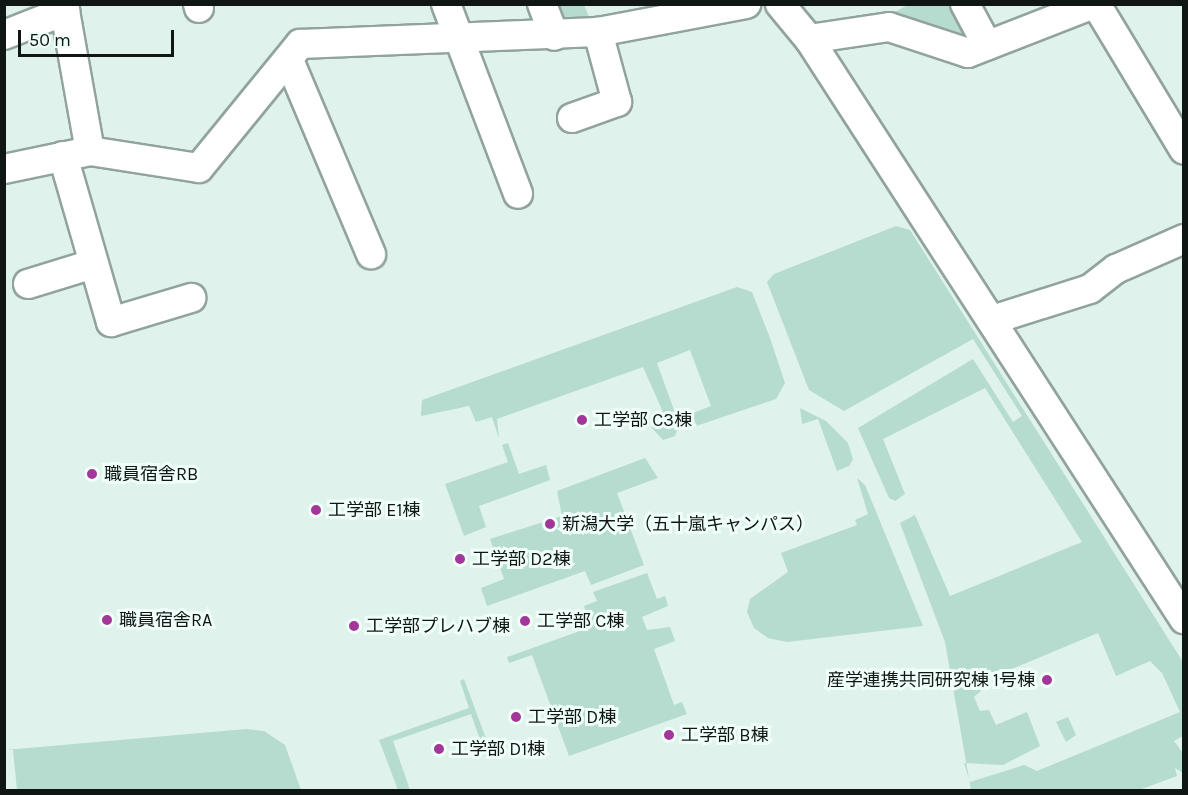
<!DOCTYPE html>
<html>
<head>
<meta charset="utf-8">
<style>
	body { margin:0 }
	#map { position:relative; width:1188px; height:795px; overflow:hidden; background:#dff2eb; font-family:Karla,"Noto Sans JP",sans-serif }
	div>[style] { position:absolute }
	.green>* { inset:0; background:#b5dcce }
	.roads { filter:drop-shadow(2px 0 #91a39c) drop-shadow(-2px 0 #91a39c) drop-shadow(0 2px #91a39c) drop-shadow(0 -2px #91a39c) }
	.minor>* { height:28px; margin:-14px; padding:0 14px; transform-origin:14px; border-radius:14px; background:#fff }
	.dots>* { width:16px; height:16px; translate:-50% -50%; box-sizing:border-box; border:3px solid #effef8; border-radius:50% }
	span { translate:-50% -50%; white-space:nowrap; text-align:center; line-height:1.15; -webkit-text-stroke:6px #effef8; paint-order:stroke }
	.poi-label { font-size:18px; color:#0f1614 }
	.left { translate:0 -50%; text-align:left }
	.right { translate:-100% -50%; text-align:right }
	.frame { position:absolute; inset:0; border:6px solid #0f1614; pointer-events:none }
	.scale { position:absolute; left:18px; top:30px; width:156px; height:27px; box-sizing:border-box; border:3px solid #0f1614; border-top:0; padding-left:8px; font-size:18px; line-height:21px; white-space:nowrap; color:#0f1614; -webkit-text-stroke:4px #effef8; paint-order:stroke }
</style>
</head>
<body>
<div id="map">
	<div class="green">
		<i style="clip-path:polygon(546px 5px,584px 5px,594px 29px,557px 33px)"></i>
		<i style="clip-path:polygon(908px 5px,964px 5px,980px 37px,955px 47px,885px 17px)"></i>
		<i style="clip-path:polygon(evenodd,896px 226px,910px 230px,1183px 662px,1183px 736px,1174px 741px,1183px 753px,1183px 773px,1175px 768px,1177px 776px,1139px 790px,971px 790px,945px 642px,900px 523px,915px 515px,950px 596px,1082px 542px,985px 388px,883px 439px,905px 494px,895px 501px,889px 498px,858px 428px,973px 359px,1013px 422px,1022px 416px,973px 339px,844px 411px,809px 390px,767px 282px,774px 274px,896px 226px,1098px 633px,1116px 676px,1150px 661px,1162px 673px,1180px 712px,1037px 771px,1024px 765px,970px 782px,964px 763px,1003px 765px,1040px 746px,1027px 712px,996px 725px,989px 710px,980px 711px,974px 697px,981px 691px,978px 683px,1098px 633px)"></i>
		<i style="clip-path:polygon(737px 287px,752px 292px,770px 338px,785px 383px,776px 399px,696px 426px,693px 413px,711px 406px,690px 350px,657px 363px,679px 424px,675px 436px,663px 440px,651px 427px,667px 421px,643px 367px,497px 419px,499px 439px,492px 417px,476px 422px,469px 406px,421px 416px,422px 400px)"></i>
		<i style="clip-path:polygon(800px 408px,826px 421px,848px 443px,853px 459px,849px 466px,837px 471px,818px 419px,802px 424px)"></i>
		<i style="clip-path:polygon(508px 443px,519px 474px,546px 465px,550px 480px,479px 506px,486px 527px,464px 536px,445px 484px,508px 462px,502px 445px)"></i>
		<i style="clip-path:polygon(645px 458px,658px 478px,617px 493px,644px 565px,591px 585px,585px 571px,487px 606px,481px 588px,504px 579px,490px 539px,562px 516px,557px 491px)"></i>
		<i style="clip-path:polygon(857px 478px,865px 485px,923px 626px,787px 642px,768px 638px,754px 628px,747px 612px,750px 599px,788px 572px,781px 553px,857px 525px,855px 520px,868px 514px)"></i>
		<i style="clip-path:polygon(647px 573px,657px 599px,665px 596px,668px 606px,642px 617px,647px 630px,670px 627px,675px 641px,654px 649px,674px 705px,682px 702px,687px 714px,569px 756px,532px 655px,509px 663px,507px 657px,591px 627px,584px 606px,597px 601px,593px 592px)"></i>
		<i style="clip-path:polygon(464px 679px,492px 755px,486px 757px,471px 714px,393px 741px,410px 790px,398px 790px,379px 740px,469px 708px,460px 681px)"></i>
		<i style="clip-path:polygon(1068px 717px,1076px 735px,1066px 742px,1056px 722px)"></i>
		<i style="clip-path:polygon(246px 729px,264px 731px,285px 745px,301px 790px,17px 790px,13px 750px,5px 750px)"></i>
	</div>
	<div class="roads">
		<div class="minor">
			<i style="left:198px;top:4px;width:4px;rotate:76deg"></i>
			<i style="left:446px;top:4px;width:203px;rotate:69.2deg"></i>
			<i style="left:542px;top:4px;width:34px;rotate:69deg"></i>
			<i style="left:780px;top:4px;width:45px;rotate:50.4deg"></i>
			<i style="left:809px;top:39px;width:691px;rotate:57.12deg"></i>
			<i style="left:965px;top:4px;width:47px;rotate:61.8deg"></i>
			<i style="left:1096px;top:4px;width:170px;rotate:58.9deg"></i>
			<i style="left:4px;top:35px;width:66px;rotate:-21.5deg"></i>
			<i style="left:65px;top:11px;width:142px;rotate:79.9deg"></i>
			<i style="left:809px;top:39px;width:81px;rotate:-8.5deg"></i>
			<i style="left:889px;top:27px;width:83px;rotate:18.2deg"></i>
			<i style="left:968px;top:53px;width:135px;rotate:-21.3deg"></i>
			<i style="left:289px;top:60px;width:211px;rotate:67.1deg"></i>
			<i style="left:572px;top:118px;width:48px;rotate:-19.6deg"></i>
			<i style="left:617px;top:102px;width:73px;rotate:-105.2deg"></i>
			<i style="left:63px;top:156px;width:173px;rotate:73.9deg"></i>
			<i style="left:111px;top:322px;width:84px;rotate:-16.7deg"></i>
			<i style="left:4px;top:169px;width:88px;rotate:-11.8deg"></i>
			<i style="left:90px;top:151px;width:110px;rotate:8.9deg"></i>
			<i style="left:199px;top:168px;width:160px;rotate:-50.8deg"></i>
			<i style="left:300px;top:44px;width:298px;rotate:-2.3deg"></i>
			<i style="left:598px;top:32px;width:151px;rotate:-10.7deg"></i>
			<i style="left:28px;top:284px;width:68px;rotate:-17.1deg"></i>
			<i style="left:992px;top:320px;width:103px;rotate:-17.6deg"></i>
			<i style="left:1090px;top:289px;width:33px;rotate:-38deg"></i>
			<i style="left:1116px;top:269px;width:74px;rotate:-23.8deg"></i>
		</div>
	</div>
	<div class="dots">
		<i style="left:582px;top:420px;background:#a23799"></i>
		<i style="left:92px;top:474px;background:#a23799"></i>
		<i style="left:316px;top:510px;background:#a23799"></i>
		<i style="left:550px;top:524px;background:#a23799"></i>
		<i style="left:460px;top:559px;background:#a23799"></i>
		<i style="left:107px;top:620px;background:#a23799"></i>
		<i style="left:525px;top:621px;background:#a23799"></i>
		<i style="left:354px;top:626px;background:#a23799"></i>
		<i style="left:1047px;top:680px;background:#a23799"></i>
		<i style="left:516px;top:717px;background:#a23799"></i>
		<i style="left:669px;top:735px;background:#a23799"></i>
		<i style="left:439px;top:749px;background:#a23799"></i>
	</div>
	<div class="poi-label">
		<span class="left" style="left:594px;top:420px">工学部 C3棟</span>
		<span class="left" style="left:104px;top:474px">職員宿舎RB</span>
		<span class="left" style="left:328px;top:510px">工学部 E1棟</span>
		<span class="left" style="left:562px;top:524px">新潟大学（五十嵐キャンパス）</span>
		<span class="left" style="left:472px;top:559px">工学部 D2棟</span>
		<span class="left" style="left:119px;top:620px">職員宿舎RA</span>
		<span class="left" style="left:537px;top:621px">工学部 C棟</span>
		<span class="left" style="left:366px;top:626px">工学部プレハブ棟</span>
		<span class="right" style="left:1035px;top:680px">産学連携共同研究棟 1号棟</span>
		<span class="left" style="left:528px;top:717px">工学部 D棟</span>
		<span class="left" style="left:681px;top:735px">工学部 B棟</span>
		<span class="left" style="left:451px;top:749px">工学部 D1棟</span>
	</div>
	<div class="frame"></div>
	<div class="scale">50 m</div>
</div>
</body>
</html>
